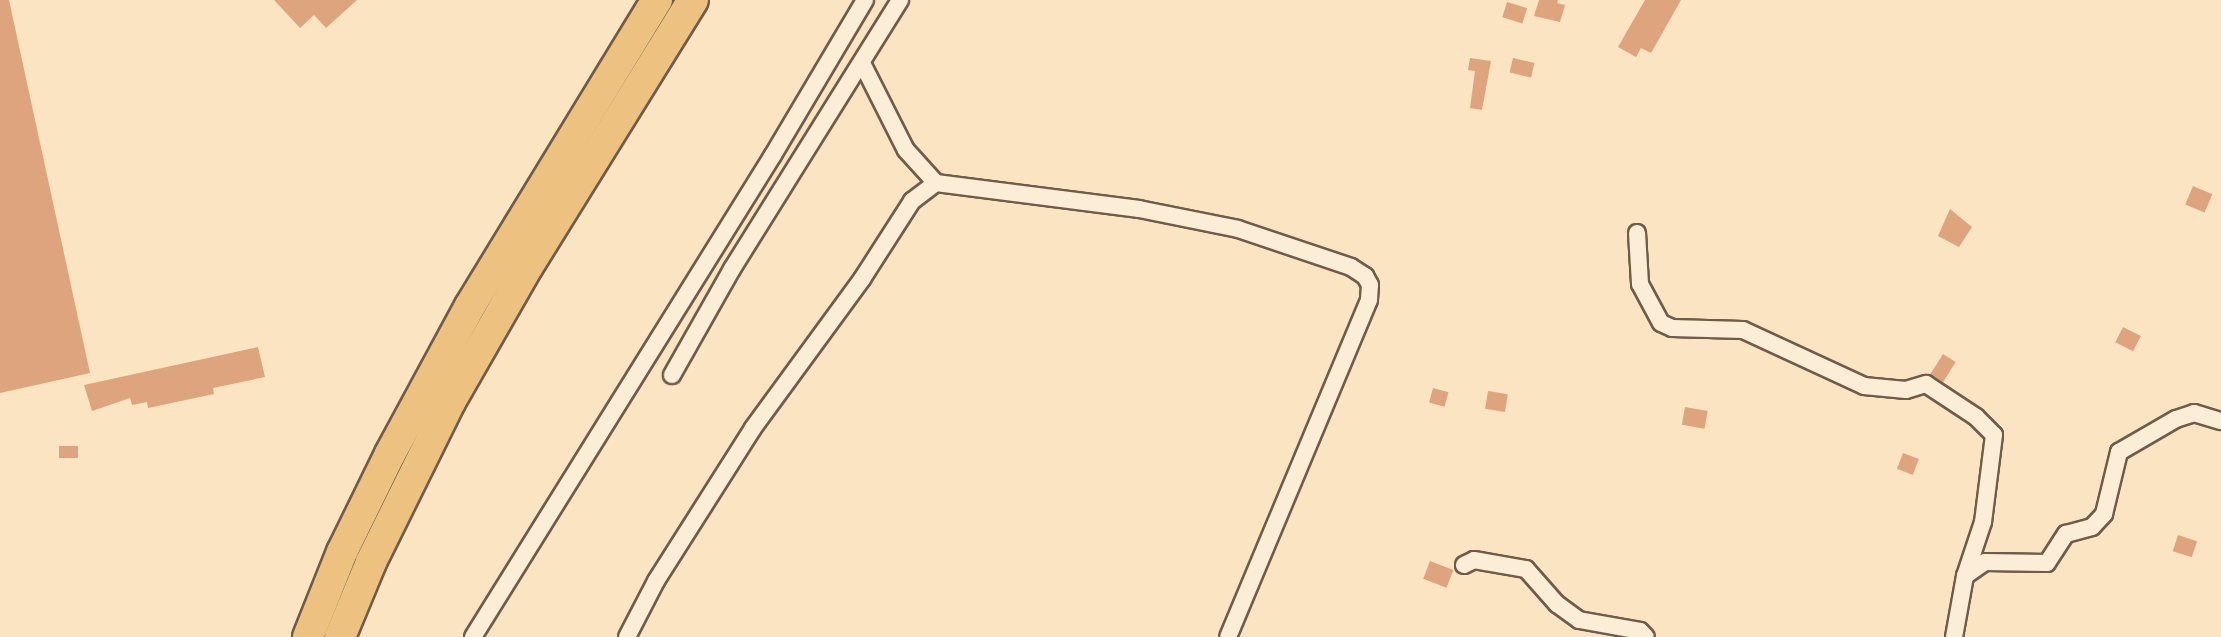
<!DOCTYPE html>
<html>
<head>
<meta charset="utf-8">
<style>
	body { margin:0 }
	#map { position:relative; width:2221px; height:637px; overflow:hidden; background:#fae4c2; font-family:"IM FELL DW Pica",serif }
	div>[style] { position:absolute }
	.building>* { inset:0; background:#dea47e; transform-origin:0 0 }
	.roads { filter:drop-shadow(2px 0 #6f5c4b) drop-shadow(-2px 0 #6f5c4b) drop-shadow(0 2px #6f5c4b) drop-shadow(0 -2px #6f5c4b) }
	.street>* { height:16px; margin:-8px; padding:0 8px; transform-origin:8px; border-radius:8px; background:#fcedd7 }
	.highway>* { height:30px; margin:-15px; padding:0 15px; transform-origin:15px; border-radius:15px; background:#edc281 }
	span { translate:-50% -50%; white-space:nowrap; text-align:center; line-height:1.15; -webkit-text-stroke:5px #fcedd7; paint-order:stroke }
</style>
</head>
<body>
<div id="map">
	<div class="building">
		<i style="clip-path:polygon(0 0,9px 0,90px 373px,0 393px)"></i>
		<i style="clip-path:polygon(274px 0,357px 0,326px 28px,314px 15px,300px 28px)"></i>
		<i style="clip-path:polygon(1539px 0,1558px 0,1557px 3px,1565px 5px,1560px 22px,1534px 16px)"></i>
		<i style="clip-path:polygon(1645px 0,1681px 0,1651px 53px,1641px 48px,1636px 57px,1618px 47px)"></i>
		<i style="left:1507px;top:2px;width:21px;height:16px;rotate:17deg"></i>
		<i style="clip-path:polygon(1470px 58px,1491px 61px,1482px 110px,1470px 108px,1475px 71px,1468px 70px)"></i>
		<i style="left:1513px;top:58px;width:22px;height:15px;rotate:13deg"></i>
		<i style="left:2193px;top:186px;width:21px;height:20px;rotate:23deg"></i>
		<i style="clip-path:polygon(1950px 209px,1972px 227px,1959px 247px,1938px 236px)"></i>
		<i style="left:2123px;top:327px;width:20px;height:17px;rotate:27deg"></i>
		<i style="clip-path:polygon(258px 347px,265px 377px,213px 388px,214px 394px,148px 408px,147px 402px,132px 405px,130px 398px,92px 411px,84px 385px)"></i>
		<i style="left:1943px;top:354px;width:15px;height:24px;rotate:32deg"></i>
		<i style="left:1433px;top:388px;width:16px;height:15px;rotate:15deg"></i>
		<i style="left:1488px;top:391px;width:20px;height:18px;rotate:9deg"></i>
		<i style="left:1685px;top:407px;width:23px;height:18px;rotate:10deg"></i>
		<i style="left:59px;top:446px;width:19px;height:12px"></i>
		<i style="left:1903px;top:453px;width:17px;height:17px;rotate:21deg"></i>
		<i style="left:2178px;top:535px;width:20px;height:17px;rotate:18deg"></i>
		<i style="left:1430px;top:561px;width:25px;height:19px;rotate:21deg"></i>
	</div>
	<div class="roads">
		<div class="street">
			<i style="left:862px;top:63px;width:97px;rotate:63.2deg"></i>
			<i style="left:906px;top:150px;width:45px;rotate:47.7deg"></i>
			<i style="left:936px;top:183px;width:205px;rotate:7.3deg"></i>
			<i style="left:1139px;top:209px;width:101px;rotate:11.4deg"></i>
			<i style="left:1238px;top:229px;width:119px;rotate:18.6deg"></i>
			<i style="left:1351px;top:267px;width:17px;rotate:33deg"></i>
			<i style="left:1365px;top:276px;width:10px;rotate:61deg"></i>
			<i style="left:1370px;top:285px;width:15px;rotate:94deg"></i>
			<i style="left:1369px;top:300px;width:365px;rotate:112.7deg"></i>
			<i style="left:1637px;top:233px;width:51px;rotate:86.6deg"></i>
			<i style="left:1640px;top:284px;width:44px;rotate:61.7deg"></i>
			<i style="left:1661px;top:323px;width:12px;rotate:24deg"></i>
			<i style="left:1672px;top:328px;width:71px;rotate:1.6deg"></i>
			<i style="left:1743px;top:330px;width:133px;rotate:24.8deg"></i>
			<i style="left:1864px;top:386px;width:42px;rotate:5.4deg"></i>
			<i style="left:1906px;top:390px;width:21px;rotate:-17deg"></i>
			<i style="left:1926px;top:384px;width:60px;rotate:33.4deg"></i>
			<i style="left:1976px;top:417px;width:25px;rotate:45deg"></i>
			<i style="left:1994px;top:435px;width:88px;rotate:97.2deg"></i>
			<i style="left:1983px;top:522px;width:57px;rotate:108.4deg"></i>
			<i style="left:1965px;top:576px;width:62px;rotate:100.2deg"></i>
			<i style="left:672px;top:375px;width:122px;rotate:-60.5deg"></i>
			<i style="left:732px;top:269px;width:317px;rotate:-58deg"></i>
			<i style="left:1464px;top:565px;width:11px;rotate:-27deg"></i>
			<i style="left:1474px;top:560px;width:53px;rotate:9.8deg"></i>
			<i style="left:1526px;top:569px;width:47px;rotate:48.5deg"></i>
			<i style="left:1557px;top:604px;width:27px;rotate:36deg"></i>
			<i style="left:1579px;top:620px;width:62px;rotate:10.2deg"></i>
			<i style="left:1640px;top:631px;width:8px;rotate:45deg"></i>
			<i style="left:1965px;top:576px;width:24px;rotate:-35deg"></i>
			<i style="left:1985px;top:562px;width:62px;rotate:0.9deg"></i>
			<i style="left:2047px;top:563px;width:35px;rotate:-57deg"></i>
			<i style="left:2066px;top:534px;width:27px;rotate:-15deg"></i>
			<i style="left:2092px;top:527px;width:18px;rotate:-47deg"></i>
			<i style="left:2104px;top:514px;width:64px;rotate:-76.4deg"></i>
			<i style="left:2119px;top:452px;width:66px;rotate:-30.1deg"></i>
			<i style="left:2176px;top:419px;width:19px;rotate:-18deg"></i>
			<i style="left:2194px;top:413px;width:28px;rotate:17deg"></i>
			<i style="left:473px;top:637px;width:568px;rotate:-58.1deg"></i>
			<i style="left:773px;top:155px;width:180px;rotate:-59.3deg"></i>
			<i style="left:627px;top:637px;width:63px;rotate:-62.6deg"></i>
			<i style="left:656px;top:581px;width:181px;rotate:-57.6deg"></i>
			<i style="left:753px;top:428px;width:185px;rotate:-53.8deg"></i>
			<i style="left:862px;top:279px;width:93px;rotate:-57.3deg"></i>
			<i style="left:912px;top:201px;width:30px;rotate:-37deg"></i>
		</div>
		<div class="highway">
			<i style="left:308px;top:637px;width:92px;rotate:-68.2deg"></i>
			<i style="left:342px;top:552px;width:109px;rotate:-63.9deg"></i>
			<i style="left:390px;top:454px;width:168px;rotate:-61.6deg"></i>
			<i style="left:470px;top:306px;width:359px;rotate:-58.6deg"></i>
			<i style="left:340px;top:637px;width:81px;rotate:-67.5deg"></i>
			<i style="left:371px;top:562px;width:178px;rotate:-63.7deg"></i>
			<i style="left:450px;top:402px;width:157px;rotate:-60.2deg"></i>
			<i style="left:528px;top:266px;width:313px;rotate:-58.2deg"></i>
		</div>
	</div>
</div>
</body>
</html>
